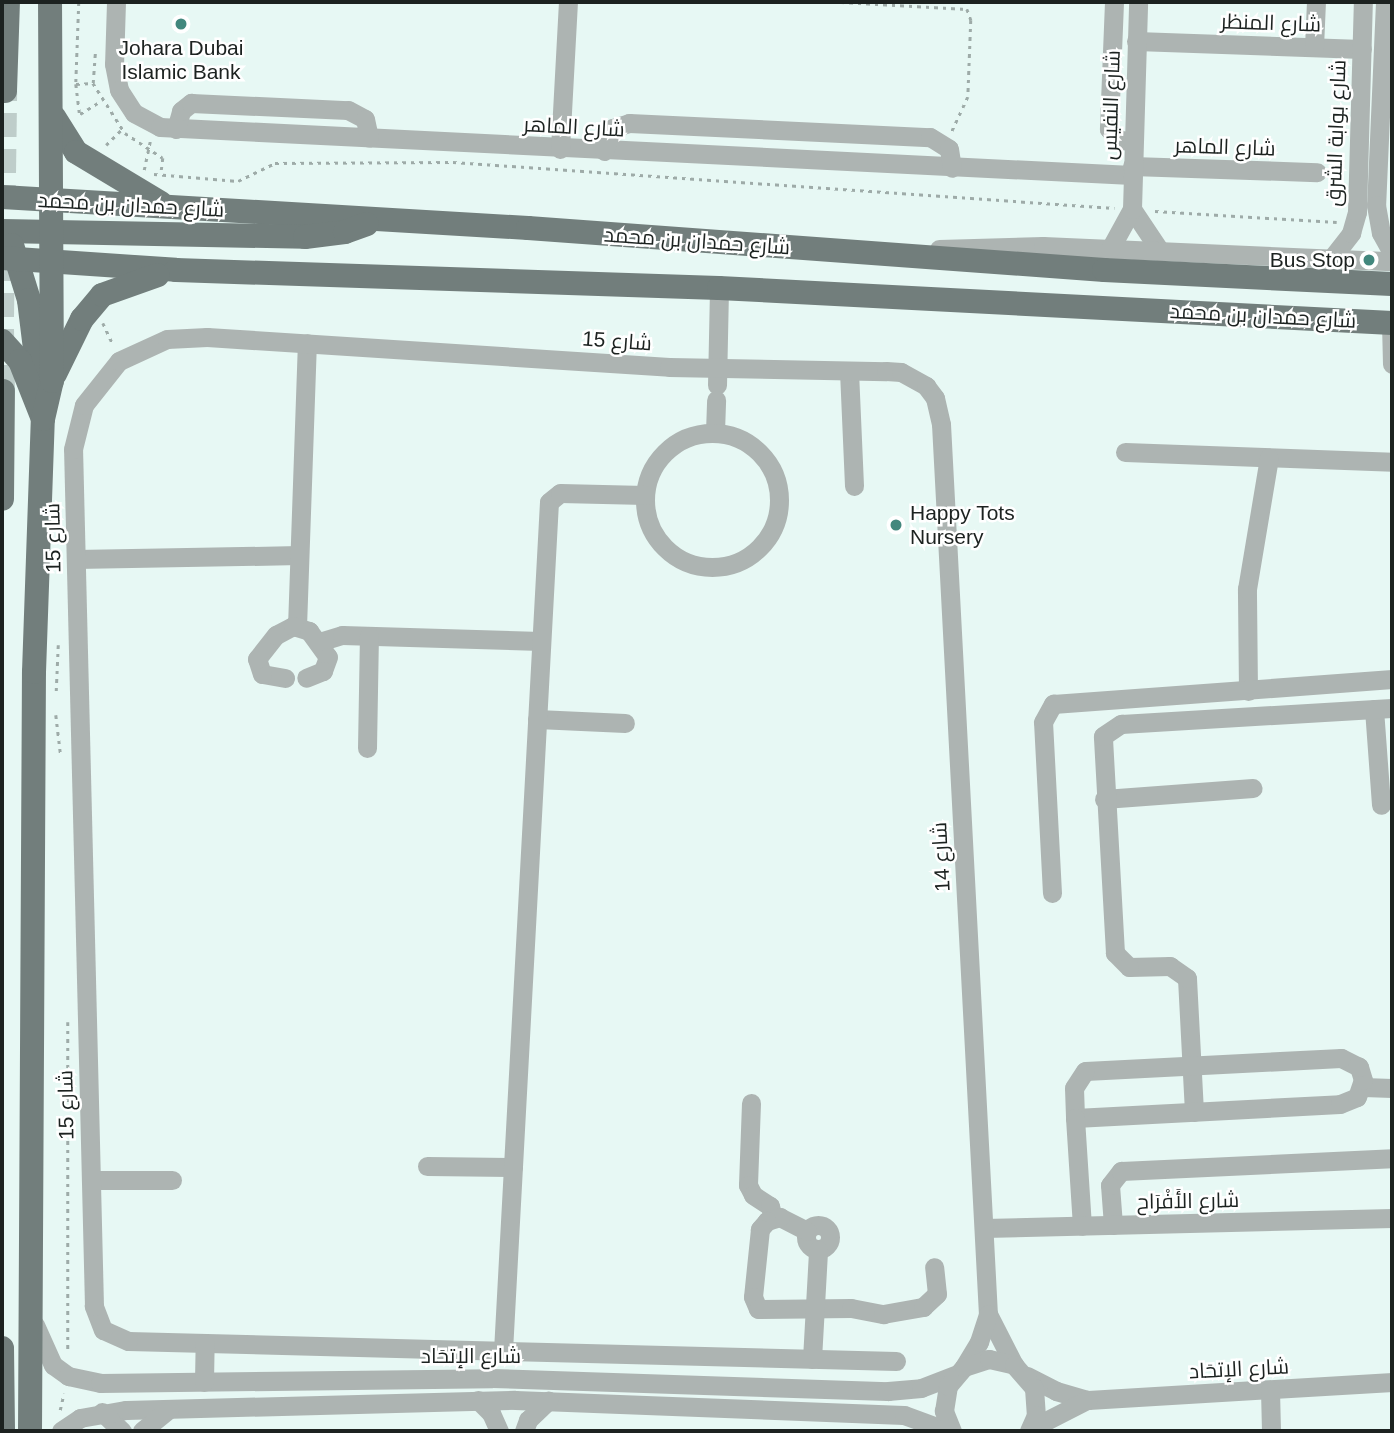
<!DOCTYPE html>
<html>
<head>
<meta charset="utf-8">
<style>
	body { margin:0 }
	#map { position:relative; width:1394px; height:1433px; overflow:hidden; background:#e7f8f4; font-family:Helvetica,Cairo,sans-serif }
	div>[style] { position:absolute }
	.major-tunnel>* { height:24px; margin-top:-12px; transform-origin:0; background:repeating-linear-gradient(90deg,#becdca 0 24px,transparent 0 36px) }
	.path>* { height:2.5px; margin-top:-1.25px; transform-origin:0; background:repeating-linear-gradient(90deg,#9eaba8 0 3.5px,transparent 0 8.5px) }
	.minor>* { height:19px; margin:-9.5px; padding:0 9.5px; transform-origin:9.5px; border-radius:9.5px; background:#adb4b2 }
	.minor>.ring { margin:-9.5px; padding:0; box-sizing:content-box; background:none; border:19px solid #adb4b2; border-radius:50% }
	.major>* { height:24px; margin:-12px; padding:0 12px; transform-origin:12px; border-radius:12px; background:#727e7c }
	.dots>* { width:19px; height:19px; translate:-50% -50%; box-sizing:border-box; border:4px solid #fff; border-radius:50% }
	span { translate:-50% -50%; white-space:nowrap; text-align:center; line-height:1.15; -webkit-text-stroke:5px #fff; paint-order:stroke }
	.street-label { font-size:21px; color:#1c2220 }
	.poi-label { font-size:21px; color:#1c2220 }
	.right { translate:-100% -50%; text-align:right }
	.left { translate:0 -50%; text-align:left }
	.frame { position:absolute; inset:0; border:4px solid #1c2220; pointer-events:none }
</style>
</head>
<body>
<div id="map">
	<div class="major-tunnel">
		<i style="left:2px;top:317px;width:226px;rotate:-89.2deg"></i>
		<i style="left:2px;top:329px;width:62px;rotate:89.1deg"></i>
	</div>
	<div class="path">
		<i style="left:79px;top:2px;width:82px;rotate:92.1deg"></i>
		<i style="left:76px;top:84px;width:33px;rotate:83deg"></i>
		<i style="left:841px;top:2px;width:126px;rotate:3.2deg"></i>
		<i style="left:967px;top:9px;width:12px;rotate:70deg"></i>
		<i style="left:971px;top:20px;width:77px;rotate:92.2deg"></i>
		<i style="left:968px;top:97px;width:38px;rotate:115deg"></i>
		<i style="left:93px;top:83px;width:31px;rotate:-86deg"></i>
		<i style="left:76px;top:84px;width:17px;rotate:-3deg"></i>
		<i style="left:93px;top:83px;width:59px;rotate:57.4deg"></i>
		<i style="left:125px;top:133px;width:45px;rotate:33.3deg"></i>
		<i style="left:163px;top:158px;width:16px;rotate:97deg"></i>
		<i style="left:80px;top:114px;width:25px;rotate:-32deg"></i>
		<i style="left:106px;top:145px;width:21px;rotate:-45deg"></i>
		<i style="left:144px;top:170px;width:29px;rotate:-78deg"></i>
		<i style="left:154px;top:174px;width:84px;rotate:4.8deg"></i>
		<i style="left:238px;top:181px;width:41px;rotate:-25.9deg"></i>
		<i style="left:275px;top:163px;width:178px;rotate:-0.3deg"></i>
		<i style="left:453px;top:162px;width:663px;rotate:3.98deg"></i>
		<i style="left:1155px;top:211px;width:182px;rotate:3.5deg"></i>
		<i style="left:103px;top:323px;width:23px;rotate:65deg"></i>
		<i style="left:56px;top:691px;width:46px;rotate:-87.5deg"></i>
		<i style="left:56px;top:715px;width:42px;rotate:83.2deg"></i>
		<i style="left:68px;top:1022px;width:329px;rotate:90deg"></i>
		<i style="left:60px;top:1410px;width:17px;rotate:-77deg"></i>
	</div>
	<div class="minor">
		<i style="left:116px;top:2px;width:62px;rotate:91.8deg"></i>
		<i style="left:114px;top:64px;width:26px;rotate:79deg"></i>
		<i style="left:119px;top:90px;width:27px;rotate:57deg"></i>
		<i style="left:134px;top:113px;width:30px;rotate:28deg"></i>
		<i style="left:160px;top:127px;width:973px;rotate:2.83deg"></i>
		<i style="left:1114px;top:2px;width:127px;rotate:92.3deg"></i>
		<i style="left:1109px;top:129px;width:15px;rotate:48deg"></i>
		<i style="left:1119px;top:140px;width:14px;rotate:4deg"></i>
		<i style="left:1385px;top:2px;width:203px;rotate:92.5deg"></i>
		<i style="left:1376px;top:205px;width:28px;rotate:80deg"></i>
		<i style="left:1381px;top:233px;width:23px;rotate:61deg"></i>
		<i style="left:1136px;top:41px;width:226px;rotate:2deg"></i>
		<i style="left:1314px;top:47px;width:45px;rotate:-87.5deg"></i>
		<i style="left:176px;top:129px;width:19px;rotate:-74deg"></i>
		<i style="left:181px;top:111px;width:13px;rotate:-39deg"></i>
		<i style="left:191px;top:103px;width:157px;rotate:2.6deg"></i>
		<i style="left:348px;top:110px;width:19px;rotate:28deg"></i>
		<i style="left:365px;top:119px;width:19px;rotate:78deg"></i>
		<i style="left:560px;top:149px;width:147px;rotate:-86.9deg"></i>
		<i style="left:604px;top:151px;width:25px;rotate:-69deg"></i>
		<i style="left:613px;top:128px;width:17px;rotate:-17deg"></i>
		<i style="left:629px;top:123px;width:301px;rotate:2.7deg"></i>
		<i style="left:930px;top:137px;width:22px;rotate:32deg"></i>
		<i style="left:949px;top:149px;width:19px;rotate:81deg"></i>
		<i style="left:1132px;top:166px;width:185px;rotate:1.9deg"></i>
		<i style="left:1132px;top:209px;width:50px;rotate:56.3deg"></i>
		<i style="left:939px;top:249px;width:104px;rotate:-1.7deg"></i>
		<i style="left:1043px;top:246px;width:349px;rotate:2.5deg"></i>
		<i style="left:1110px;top:249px;width:46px;rotate:-61.2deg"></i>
		<i style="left:1132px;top:209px;width:207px;rotate:-88.3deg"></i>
		<i style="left:1331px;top:259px;width:33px;rotate:-52deg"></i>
		<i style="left:1351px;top:233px;width:22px;rotate:-74deg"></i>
		<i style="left:1357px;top:212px;width:210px;rotate:-88.4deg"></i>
		<i style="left:1391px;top:323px;width:41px;rotate:88.6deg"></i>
		<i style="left:849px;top:371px;width:115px;rotate:87.5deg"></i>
		<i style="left:717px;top:385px;width:97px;rotate:-88.8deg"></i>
		<i style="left:715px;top:432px;width:32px;rotate:-88deg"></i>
		<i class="ring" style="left:645px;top:433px;width:115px;height:115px"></i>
		<i style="left:1125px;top:452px;width:267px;rotate:2.1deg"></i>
		<i style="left:76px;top:559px;width:223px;rotate:-1deg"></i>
		<i style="left:297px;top:627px;width:284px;rotate:-88deg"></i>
		<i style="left:319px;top:642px;width:24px;rotate:-17deg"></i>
		<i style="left:342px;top:635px;width:199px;rotate:1.7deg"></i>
		<i style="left:285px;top:678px;width:23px;rotate:-170deg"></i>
		<i style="left:262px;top:674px;width:16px;rotate:-108deg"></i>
		<i style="left:257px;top:659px;width:31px;rotate:-52deg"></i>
		<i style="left:276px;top:635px;width:19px;rotate:-28deg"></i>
		<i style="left:293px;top:626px;width:17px;rotate:17deg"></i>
		<i style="left:309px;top:631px;width:32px;rotate:54deg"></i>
		<i style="left:328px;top:657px;width:15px;rotate:110deg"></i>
		<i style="left:323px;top:671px;width:18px;rotate:158deg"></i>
		<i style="left:1248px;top:691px;width:102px;rotate:-90.6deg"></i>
		<i style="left:1247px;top:589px;width:133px;rotate:-80.5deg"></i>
		<i style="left:1374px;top:709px;width:96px;rotate:85.8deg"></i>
		<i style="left:537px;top:719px;width:88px;rotate:2.6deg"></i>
		<i style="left:367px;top:748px;width:112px;rotate:-89deg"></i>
		<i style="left:1104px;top:799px;width:149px;rotate:-4.2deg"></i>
		<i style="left:1052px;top:893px;width:171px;rotate:-93deg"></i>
		<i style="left:1043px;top:722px;width:21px;rotate:-61deg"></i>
		<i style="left:1053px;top:704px;width:340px;rotate:-4.2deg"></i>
		<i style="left:1363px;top:1087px;width:29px;rotate:2deg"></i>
		<i style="left:751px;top:1103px;width:82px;rotate:92.1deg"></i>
		<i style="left:748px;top:1185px;width:11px;rotate:63deg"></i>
		<i style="left:753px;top:1195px;width:20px;rotate:33deg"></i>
		<i style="left:770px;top:1206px;width:12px;rotate:76deg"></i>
		<i style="left:1194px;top:1112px;width:134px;rotate:-93deg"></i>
		<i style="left:1187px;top:978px;width:21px;rotate:-145deg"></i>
		<i style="left:1170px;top:966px;width:41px;rotate:178.6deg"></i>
		<i style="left:1129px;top:967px;width:20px;rotate:-135deg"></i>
		<i style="left:1115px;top:953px;width:217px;rotate:-93.2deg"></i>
		<i style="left:1103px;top:736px;width:22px;rotate:-34deg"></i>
		<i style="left:1121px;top:724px;width:271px;rotate:-3.4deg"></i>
		<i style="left:1075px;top:1118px;width:265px;rotate:-3deg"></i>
		<i style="left:1340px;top:1104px;width:18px;rotate:-22deg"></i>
		<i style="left:1357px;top:1097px;width:18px;rotate:-71deg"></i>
		<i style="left:1363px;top:1080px;width:14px;rotate:-107deg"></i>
		<i style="left:1359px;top:1067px;width:20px;rotate:-153deg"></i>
		<i style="left:1341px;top:1058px;width:256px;rotate:177.1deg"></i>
		<i style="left:1085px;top:1071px;width:20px;rotate:123deg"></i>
		<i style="left:1074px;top:1088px;width:30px;rotate:88deg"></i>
		<i style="left:1075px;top:1118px;width:108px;rotate:86.3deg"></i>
		<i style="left:427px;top:1166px;width:86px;rotate:0.7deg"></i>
		<i style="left:91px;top:1180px;width:81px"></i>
		<i class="ring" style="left:806px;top:1225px;width:5px;height:5px"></i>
		<i style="left:1113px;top:1225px;width:40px;rotate:-94.3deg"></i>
		<i style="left:1110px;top:1185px;width:18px;rotate:-52deg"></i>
		<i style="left:1121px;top:1171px;width:271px;rotate:-2.7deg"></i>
		<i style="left:984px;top:1228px;width:408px;rotate:-1.4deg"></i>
		<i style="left:807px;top:1231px;width:30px;rotate:-153deg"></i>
		<i style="left:780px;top:1217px;width:14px;rotate:163deg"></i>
		<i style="left:767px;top:1221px;width:11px;rotate:131deg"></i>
		<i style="left:760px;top:1229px;width:68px;rotate:95.9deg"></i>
		<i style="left:753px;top:1297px;width:13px;rotate:67deg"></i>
		<i style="left:758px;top:1309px;width:93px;rotate:-0.6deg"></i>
		<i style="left:851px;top:1308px;width:33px;rotate:11deg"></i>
		<i style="left:883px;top:1314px;width:41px;rotate:-9.9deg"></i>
		<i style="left:923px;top:1307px;width:19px;rotate:-43deg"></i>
		<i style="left:937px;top:1294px;width:27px;rotate:-96deg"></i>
		<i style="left:35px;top:1325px;width:44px;rotate:65.8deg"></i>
		<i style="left:53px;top:1365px;width:19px;rotate:36deg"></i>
		<i style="left:68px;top:1376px;width:33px;rotate:12deg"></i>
		<i style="left:100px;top:1383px;width:392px;rotate:-0.7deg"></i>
		<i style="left:492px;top:1378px;width:396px;rotate:1.9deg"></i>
		<i style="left:888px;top:1391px;width:33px;rotate:-5deg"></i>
		<i style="left:921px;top:1388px;width:36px;rotate:-21deg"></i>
		<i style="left:503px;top:1351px;width:850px;rotate:-86.9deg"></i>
		<i style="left:549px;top:502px;width:14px;rotate:-39deg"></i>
		<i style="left:560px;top:493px;width:85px;rotate:1.3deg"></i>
		<i style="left:812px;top:1359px;width:109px;rotate:-86.8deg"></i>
		<i style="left:896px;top:1361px;width:768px;rotate:-178.51deg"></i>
		<i style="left:128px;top:1341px;width:27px;rotate:-156deg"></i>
		<i style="left:103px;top:1330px;width:26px;rotate:-111deg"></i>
		<i style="left:94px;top:1306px;width:857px;rotate:-91.4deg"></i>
		<i style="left:73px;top:449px;width:45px;rotate:-76deg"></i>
		<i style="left:84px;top:405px;width:56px;rotate:-51.5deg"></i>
		<i style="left:119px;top:361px;width:53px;rotate:-24.6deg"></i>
		<i style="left:167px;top:339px;width:40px;rotate:-2.9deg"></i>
		<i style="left:207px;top:337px;width:463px;rotate:3.7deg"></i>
		<i style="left:669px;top:367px;width:217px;rotate:1.1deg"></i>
		<i style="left:886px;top:371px;width:15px;rotate:4deg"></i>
		<i style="left:901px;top:372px;width:29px;rotate:29deg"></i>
		<i style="left:926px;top:386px;width:15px;rotate:53deg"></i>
		<i style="left:935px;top:398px;width:27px;rotate:77deg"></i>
		<i style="left:941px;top:424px;width:891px;rotate:86.98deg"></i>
		<i style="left:988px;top:1314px;width:57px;rotate:63deg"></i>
		<i style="left:964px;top:1367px;width:29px;rotate:-59deg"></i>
		<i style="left:979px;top:1342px;width:29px;rotate:-72deg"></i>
		<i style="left:1027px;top:1376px;width:33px;rotate:27deg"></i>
		<i style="left:1056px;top:1391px;width:33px;rotate:16deg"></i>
		<i style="left:1088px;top:1400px;width:305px;rotate:-3.4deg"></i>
		<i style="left:204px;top:1382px;width:39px;rotate:-89deg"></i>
		<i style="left:1270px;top:1390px;width:41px;rotate:88.6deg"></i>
		<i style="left:478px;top:1400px;width:18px;rotate:45deg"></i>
		<i style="left:491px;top:1413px;width:20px;rotate:66deg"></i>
		<i style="left:102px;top:1412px;width:28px;rotate:44deg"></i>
		<i style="left:1032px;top:1428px;width:62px;rotate:-27deg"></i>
		<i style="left:61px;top:1431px;width:23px;rotate:-34deg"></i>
		<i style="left:80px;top:1418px;width:47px;rotate:-9.9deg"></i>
		<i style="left:126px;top:1410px;width:389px;rotate:-1.5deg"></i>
		<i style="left:515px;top:1400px;width:389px;rotate:2.2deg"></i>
		<i style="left:904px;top:1415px;width:47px;rotate:20deg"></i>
		<i style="left:142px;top:1431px;width:35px;rotate:-39deg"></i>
		<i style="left:524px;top:1431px;width:12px;rotate:-70deg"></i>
		<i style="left:528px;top:1420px;width:28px;rotate:-44deg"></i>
		<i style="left:952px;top:1431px;width:22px;rotate:-112deg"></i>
		<i style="left:944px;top:1411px;width:25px;rotate:-81deg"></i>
		<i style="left:948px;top:1386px;width:25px;rotate:-50deg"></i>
		<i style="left:964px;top:1367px;width:26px;rotate:-18deg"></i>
		<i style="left:989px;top:1359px;width:26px;rotate:13deg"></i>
		<i style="left:1014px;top:1365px;width:30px;rotate:49deg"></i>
		<i style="left:1034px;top:1388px;width:27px;rotate:86deg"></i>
		<i style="left:1036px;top:1415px;width:17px;rotate:114deg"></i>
	</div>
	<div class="major">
		<i style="left:5px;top:91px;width:89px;rotate:-88.1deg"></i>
		<i style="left:54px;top:117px;width:41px;rotate:57.8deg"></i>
		<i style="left:76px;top:152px;width:99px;rotate:31deg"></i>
		<i style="left:2px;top:197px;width:527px;rotate:3.37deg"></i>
		<i style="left:528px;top:228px;width:578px;rotate:4.17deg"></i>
		<i style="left:1104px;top:270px;width:288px;rotate:2.8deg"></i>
		<i style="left:2px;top:231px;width:303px;rotate:1.1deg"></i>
		<i style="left:305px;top:237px;width:40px;rotate:-7.1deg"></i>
		<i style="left:345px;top:232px;width:23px;rotate:-20deg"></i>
		<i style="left:12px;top:245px;width:58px;rotate:72.8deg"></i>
		<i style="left:29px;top:300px;width:74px;rotate:83deg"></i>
		<i style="left:2px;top:258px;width:174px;rotate:3.9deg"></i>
		<i style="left:176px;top:270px;width:543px;rotate:1.9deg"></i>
		<i style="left:719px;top:288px;width:674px;rotate:2.98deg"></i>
		<i style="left:2px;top:341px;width:27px;rotate:48deg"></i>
		<i style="left:20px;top:361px;width:62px;rotate:68.4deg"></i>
		<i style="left:55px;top:374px;width:61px;rotate:-63.9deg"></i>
		<i style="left:82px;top:319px;width:31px;rotate:-50deg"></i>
		<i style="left:102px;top:295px;width:59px;rotate:-19.7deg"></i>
		<i style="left:2px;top:499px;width:108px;rotate:-89.5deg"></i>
		<i style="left:2px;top:1348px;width:83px;rotate:89.3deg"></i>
		<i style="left:30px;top:1431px;width:759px;rotate:-89.7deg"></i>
		<i style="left:34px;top:672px;width:253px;rotate:-88deg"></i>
		<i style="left:43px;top:419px;width:39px;rotate:-77deg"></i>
		<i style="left:52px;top:381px;width:379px;rotate:-90.3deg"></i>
	</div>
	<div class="dots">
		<i style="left:181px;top:24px;background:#42877d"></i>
		<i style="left:1369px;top:260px;background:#42877d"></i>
		<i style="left:896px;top:525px;background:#42877d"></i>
	</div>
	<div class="street-label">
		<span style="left:1271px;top:23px;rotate:2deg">شارع المنظر</span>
		<span style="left:1111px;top:105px;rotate:-88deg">شارع النفيس</span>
		<span style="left:574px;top:127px;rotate:3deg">شارع الماهر</span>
		<span style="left:1336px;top:133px;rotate:-88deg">شارع بوابة الشرق</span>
		<span style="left:1225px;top:147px;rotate:2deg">شارع الماهر</span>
		<span style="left:131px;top:205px;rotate:3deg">شارع حمدان بن محمد</span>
		<span style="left:697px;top:241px;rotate:4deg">شارع حمدان بن محمد</span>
		<span style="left:1263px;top:316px;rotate:3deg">شارع حمدان بن محمد</span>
		<span style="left:617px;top:341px;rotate:4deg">شارع 15</span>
		<span style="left:53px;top:538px;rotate:-91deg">شارع 15</span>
		<span style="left:941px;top:857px;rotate:-93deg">شارع 14</span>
		<span style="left:66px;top:1105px;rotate:-91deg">شارع 15</span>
		<span style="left:1188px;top:1201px;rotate:-1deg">شارع الأَفْرَاح</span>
		<span style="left:471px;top:1356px">شارع الإتحَاد</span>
		<span style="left:1239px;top:1369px;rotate:-3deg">شارع الإتحَاد</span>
	</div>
	<div class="poi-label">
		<span style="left:181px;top:60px">Johara Dubai<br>Islamic Bank</span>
		<span class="right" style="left:1355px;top:260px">Bus Stop</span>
		<span class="left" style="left:910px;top:525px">Happy Tots<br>Nursery</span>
	</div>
	<div class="frame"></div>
</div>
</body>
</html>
